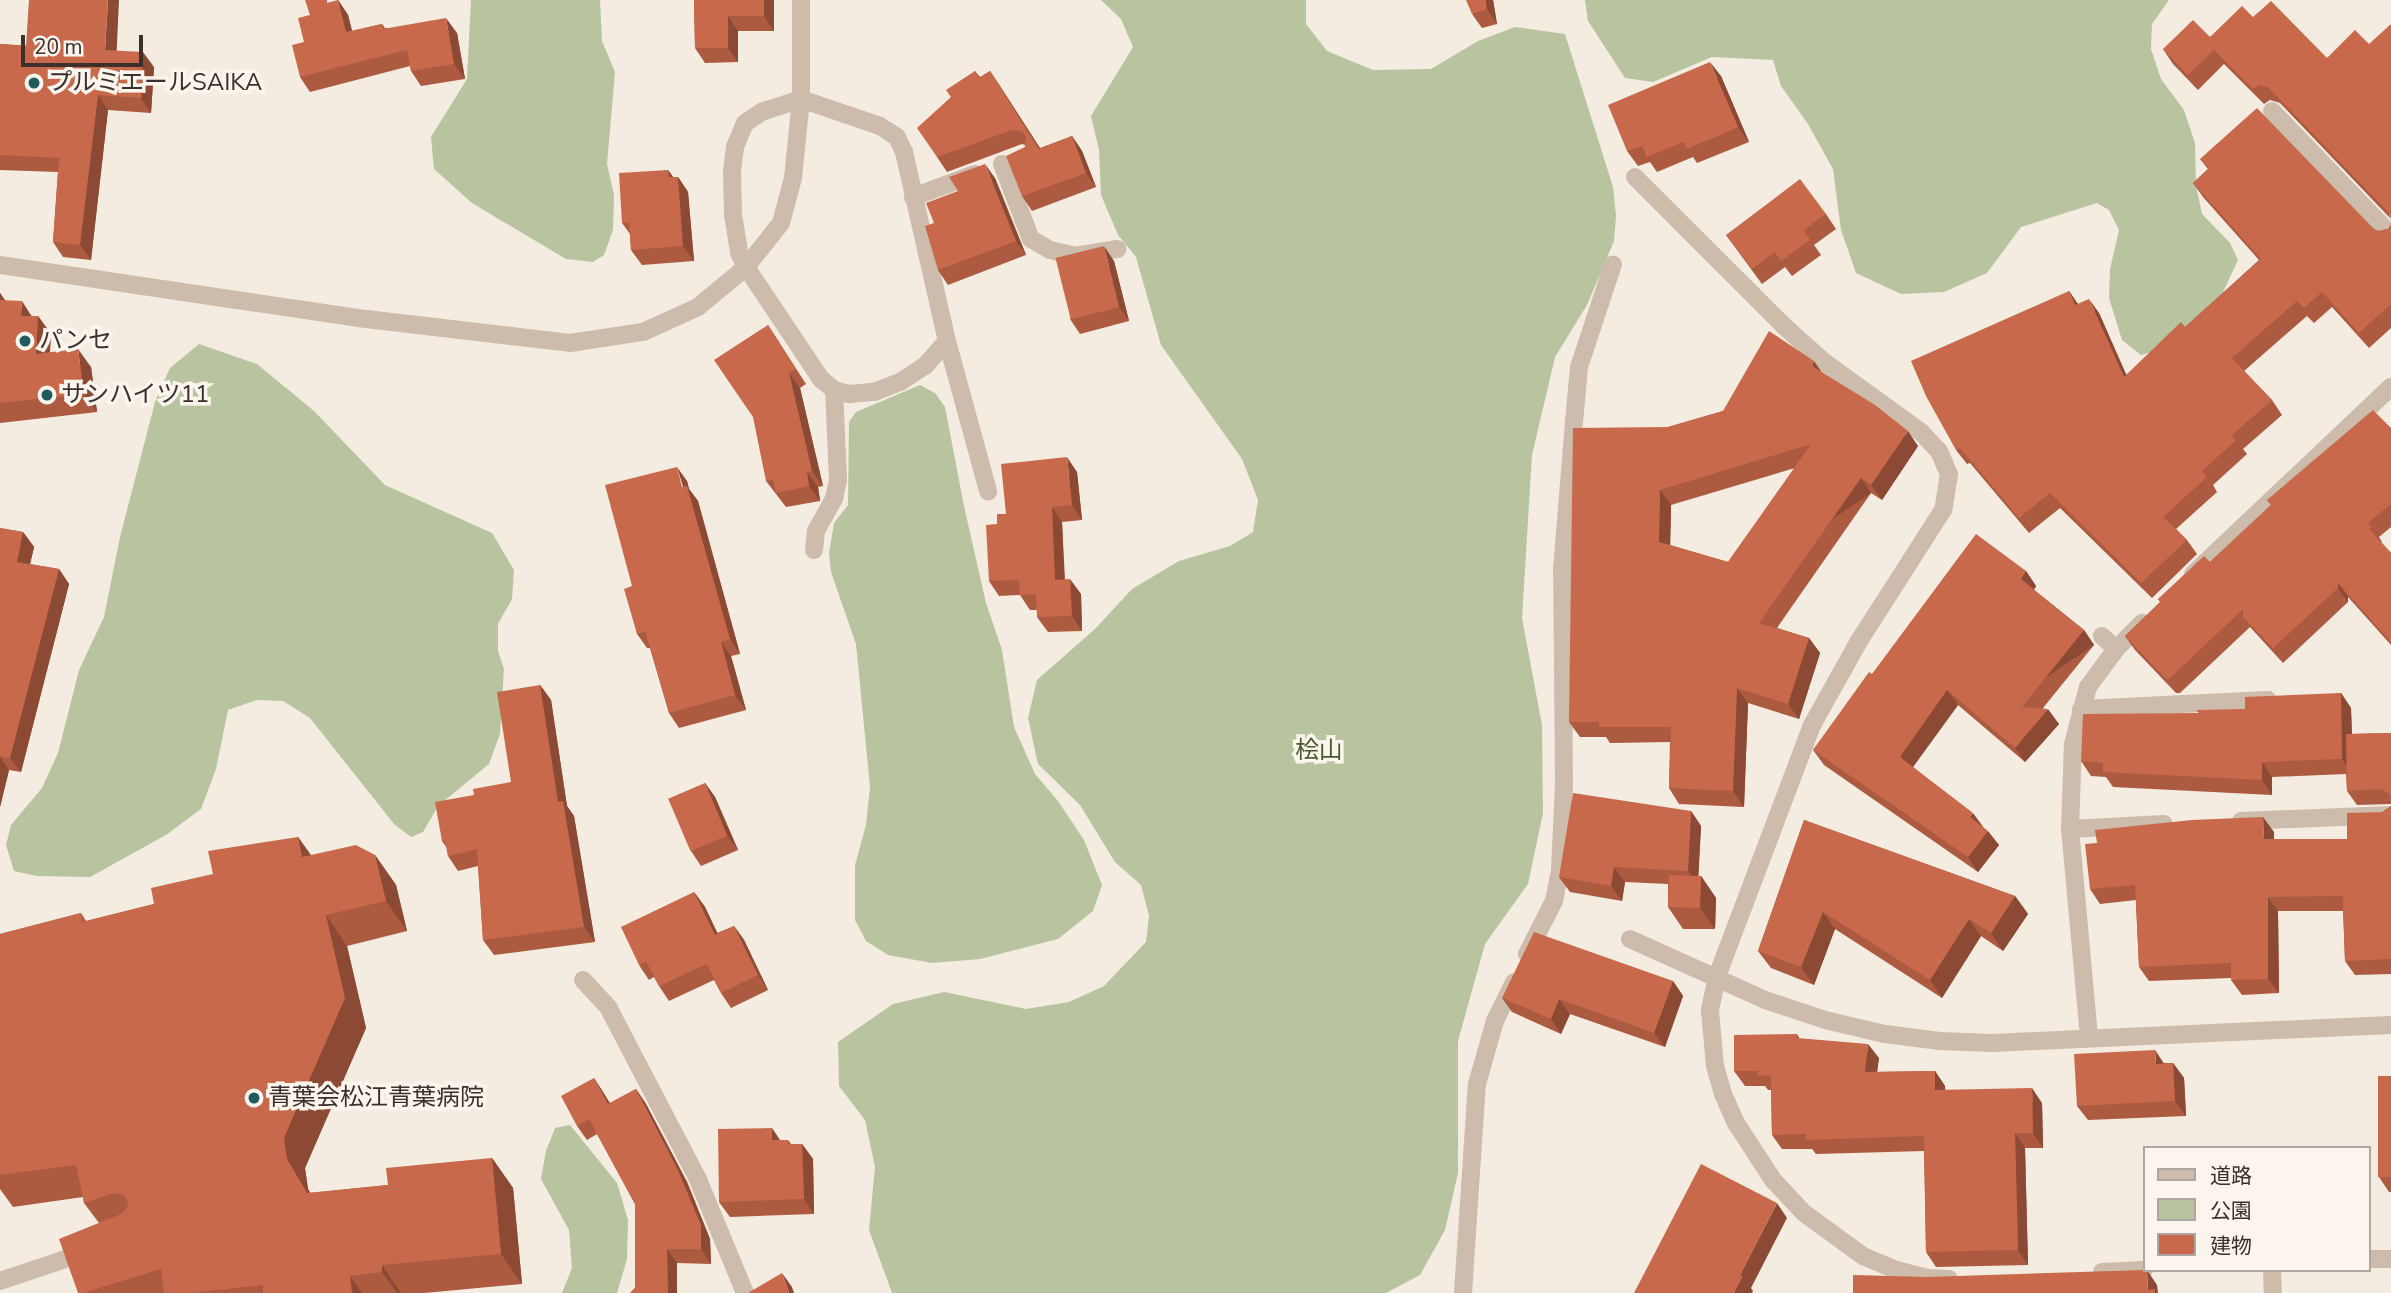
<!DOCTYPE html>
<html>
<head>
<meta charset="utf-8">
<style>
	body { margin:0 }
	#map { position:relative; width:2391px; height:1293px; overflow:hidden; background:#f4ebe1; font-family:"Nunito Sans","Noto Sans JP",sans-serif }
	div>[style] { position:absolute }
	.green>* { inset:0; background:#b8c4a0 }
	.lane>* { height:18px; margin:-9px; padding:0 9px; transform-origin:9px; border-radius:9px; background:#cdbbac }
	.street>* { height:18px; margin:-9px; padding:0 9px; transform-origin:9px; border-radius:9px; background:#cdbbac }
	.wall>* { inset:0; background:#ac5a40 }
	.shaded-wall>* { inset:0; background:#8c4a34; transform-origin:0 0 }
	.building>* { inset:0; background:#c8694b; transform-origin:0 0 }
	.dots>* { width:19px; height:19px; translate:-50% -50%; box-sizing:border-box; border:4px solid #fbf5ee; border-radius:50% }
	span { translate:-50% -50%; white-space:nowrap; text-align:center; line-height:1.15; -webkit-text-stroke:7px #fbf5ee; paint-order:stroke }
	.poi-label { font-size:24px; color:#3b302b }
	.left { translate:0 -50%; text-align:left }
	.park-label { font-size:24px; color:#4a5a2e }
	.legend { position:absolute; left:2143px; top:1146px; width:228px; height:126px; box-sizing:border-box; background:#fbf5ee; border:2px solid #aea6a0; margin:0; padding:9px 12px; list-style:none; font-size:21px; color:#3b302b }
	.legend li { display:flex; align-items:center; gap:14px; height:35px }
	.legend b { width:35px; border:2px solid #aea6a0 }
	.scale { position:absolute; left:21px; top:35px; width:122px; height:32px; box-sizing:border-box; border:4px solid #3b302b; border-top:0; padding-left:9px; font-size:21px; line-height:24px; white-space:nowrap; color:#3b302b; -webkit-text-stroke:5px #fbf5ee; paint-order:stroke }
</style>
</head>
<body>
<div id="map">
	<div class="green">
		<i style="clip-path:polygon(471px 0,600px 0,602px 41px,615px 72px,607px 164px,614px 195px,613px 230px,604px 255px,593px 262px,566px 259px,472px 203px,434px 169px,431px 137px,467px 79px)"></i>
		<i style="clip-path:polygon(1101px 0,1306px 0,1306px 24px,1327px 51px,1373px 70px,1431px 69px,1478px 41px,1515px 27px,1565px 34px,1613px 187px,1616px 216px,1614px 241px,1587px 305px,1555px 357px,1532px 455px,1522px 618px,1542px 725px,1543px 813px,1528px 884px,1485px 944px,1458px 1041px,1458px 1173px,1445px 1230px,1420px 1275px,1386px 1293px,892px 1293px,869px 1230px,875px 1167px,865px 1120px,839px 1086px,838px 1042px,893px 1004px,944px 992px,1026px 1009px,1069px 1002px,1104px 986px,1146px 942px,1149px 916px,1141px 885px,1115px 862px,1080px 805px,1038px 764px,1028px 718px,1037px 680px,1095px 629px,1132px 589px,1179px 561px,1230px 546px,1253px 532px,1258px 500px,1242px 459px,1161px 345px,1136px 257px,1118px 235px,1101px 195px,1099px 150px,1091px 116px,1133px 47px,1121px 19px)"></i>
		<i style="clip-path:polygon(1585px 0,2169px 0,2152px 24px,2151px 49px,2161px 79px,2184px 110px,2195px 143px,2196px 185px,2202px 214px,2230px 243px,2238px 260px,2217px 305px,2155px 351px,2141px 355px,2122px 340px,2109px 298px,2110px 269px,2119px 230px,2109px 210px,2097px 203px,2021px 227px,1987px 273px,1944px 292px,1901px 294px,1856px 273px,1841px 230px,1833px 169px,1808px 124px,1781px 86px,1773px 60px,1712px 57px,1653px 82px,1625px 78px,1588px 21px)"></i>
		<i style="clip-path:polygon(199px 344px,257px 364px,314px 411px,385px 485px,492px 533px,514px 570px,512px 599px,498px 624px,498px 651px,504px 669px,500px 734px,489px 764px,438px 806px,423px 832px,411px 837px,394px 824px,310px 718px,283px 701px,257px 700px,228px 710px,216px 769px,201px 809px,166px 835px,90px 877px,37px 876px,14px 871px,6px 845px,11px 825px,42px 788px,58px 753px,79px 670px,104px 617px,120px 537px,155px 402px,170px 368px)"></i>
		<i style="clip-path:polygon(920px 385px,935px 393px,945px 407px,964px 506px,986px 603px,1002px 650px,1014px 727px,1035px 774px,1058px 801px,1084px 840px,1102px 885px,1093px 911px,1058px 939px,980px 959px,932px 963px,888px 955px,866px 941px,855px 920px,855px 865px,866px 825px,870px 787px,856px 644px,831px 572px,829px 553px,834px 523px,848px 505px,849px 422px,856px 412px)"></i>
		<i style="clip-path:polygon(570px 1125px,617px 1183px,628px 1220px,627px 1259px,617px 1293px,562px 1293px,572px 1268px,569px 1230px,541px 1179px,546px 1151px,555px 1128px)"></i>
	</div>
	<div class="lane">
		<i style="left:814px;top:550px;width:19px;rotate:-84deg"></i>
		<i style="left:816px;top:531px;width:38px;rotate:-61deg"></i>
		<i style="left:834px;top:498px;width:18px;rotate:-77deg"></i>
		<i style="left:838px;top:480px;width:90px;rotate:-92.5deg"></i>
		<i style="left:2081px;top:709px;width:187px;rotate:-2.8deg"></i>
		<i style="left:583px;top:980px;width:37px;rotate:47deg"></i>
		<i style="left:608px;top:1007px;width:192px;rotate:62.4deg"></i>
		<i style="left:697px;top:1177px;width:126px;rotate:67.5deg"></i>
	</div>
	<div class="street">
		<i style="left:801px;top:0;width:99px;rotate:90deg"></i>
		<i style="left:801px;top:99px;width:83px;rotate:18.9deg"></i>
		<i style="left:880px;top:126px;width:20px;rotate:33deg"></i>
		<i style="left:897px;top:137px;width:17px;rotate:65deg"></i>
		<i style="left:904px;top:152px;width:194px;rotate:77.2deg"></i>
		<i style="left:947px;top:341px;width:156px;rotate:74.7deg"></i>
		<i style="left:2272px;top:111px;width:172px;rotate:46.2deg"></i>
		<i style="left:1002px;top:164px;width:80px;rotate:68.9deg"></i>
		<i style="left:1031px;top:239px;width:22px;rotate:30deg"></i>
		<i style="left:1050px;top:250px;width:26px;rotate:13deg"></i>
		<i style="left:1075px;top:256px;width:43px;rotate:-9.5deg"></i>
		<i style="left:1635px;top:177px;width:211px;rotate:45deg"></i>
		<i style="left:1784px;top:326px;width:52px;rotate:41.9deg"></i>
		<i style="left:1823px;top:361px;width:121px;rotate:35.9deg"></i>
		<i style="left:1921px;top:432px;width:26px;rotate:47deg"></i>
		<i style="left:1939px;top:451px;width:25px;rotate:67deg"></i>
		<i style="left:1949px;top:474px;width:36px;rotate:99deg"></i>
		<i style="left:1943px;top:510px;width:156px;rotate:122.7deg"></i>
		<i style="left:1859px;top:641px;width:96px;rotate:119.2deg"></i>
		<i style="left:1812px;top:725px;width:269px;rotate:110.7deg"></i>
		<i style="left:1717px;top:977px;width:35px;rotate:102deg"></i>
		<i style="left:1710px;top:1011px;width:55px;rotate:84.8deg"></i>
		<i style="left:1715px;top:1066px;width:29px;rotate:74deg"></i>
		<i style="left:1723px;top:1094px;width:32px;rotate:66deg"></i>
		<i style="left:1736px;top:1123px;width:68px;rotate:57deg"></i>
		<i style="left:1773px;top:1180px;width:45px;rotate:46.8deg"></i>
		<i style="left:1804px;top:1213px;width:73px;rotate:36.1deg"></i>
		<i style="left:1863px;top:1256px;width:36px;rotate:23deg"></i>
		<i style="left:1896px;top:1270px;width:33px;rotate:14deg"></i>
		<i style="left:1928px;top:1278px;width:21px;rotate:3deg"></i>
		<i style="left:913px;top:197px;width:66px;rotate:-20.4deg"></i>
		<i style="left:0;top:265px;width:370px;rotate:8.4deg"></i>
		<i style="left:366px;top:319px;width:205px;rotate:6.7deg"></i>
		<i style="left:570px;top:343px;width:74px;rotate:-8.6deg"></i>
		<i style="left:643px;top:332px;width:60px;rotate:-24.4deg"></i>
		<i style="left:698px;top:307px;width:62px;rotate:-39.8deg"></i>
		<i style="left:746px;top:267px;width:56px;rotate:-51.5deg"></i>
		<i style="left:781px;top:223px;width:47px;rotate:-75.1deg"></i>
		<i style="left:793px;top:178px;width:79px;rotate:-84.2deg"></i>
		<i style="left:801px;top:99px;width:40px;rotate:162deg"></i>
		<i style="left:763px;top:111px;width:22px;rotate:146deg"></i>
		<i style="left:745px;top:123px;width:26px;rotate:113deg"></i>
		<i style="left:735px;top:147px;width:24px;rotate:97deg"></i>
		<i style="left:732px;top:171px;width:43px;rotate:88.7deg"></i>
		<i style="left:733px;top:214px;width:39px;rotate:81deg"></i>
		<i style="left:739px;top:253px;width:16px;rotate:63deg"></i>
		<i style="left:746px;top:267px;width:135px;rotate:56.2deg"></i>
		<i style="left:821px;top:379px;width:17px;rotate:40deg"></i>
		<i style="left:834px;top:390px;width:16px;rotate:15deg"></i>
		<i style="left:849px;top:394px;width:25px;rotate:-5deg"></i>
		<i style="left:874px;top:392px;width:28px;rotate:-21deg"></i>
		<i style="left:900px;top:382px;width:30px;rotate:-33deg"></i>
		<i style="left:925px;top:366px;width:33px;rotate:-49deg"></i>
		<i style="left:2193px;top:574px;width:272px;rotate:-43.4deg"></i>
		<i style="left:2102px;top:636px;width:19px;rotate:43deg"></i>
		<i style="left:2241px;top:821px;width:150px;rotate:-2.3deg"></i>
		<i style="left:2070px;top:829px;width:94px;rotate:-3deg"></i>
		<i style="left:1630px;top:939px;width:148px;rotate:24.3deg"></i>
		<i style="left:1765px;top:1000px;width:67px;rotate:18.2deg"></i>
		<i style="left:1829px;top:1021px;width:57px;rotate:13.1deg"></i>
		<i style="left:1885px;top:1034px;width:55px;rotate:7.3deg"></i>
		<i style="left:1940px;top:1041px;width:52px;rotate:2.2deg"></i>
		<i style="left:1992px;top:1043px;width:399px;rotate:-2.6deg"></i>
		<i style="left:1527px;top:954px;width:59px;rotate:-63deg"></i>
		<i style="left:1554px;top:901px;width:33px;rotate:-79deg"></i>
		<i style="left:1560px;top:869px;width:85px;rotate:-87.3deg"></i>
		<i style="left:1564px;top:784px;width:214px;rotate:-90.5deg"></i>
		<i style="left:1562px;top:570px;width:148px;rotate:-85.4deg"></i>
		<i style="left:1574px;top:422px;width:55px;rotate:-84.8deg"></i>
		<i style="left:1579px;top:367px;width:108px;rotate:-71.7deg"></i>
		<i style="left:2089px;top:1037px;width:209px;rotate:-95.2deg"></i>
		<i style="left:2070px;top:829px;width:85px;rotate:-88deg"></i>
		<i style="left:2073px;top:744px;width:59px;rotate:-75.3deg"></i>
		<i style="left:2088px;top:687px;width:47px;rotate:-53.6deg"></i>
		<i style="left:2116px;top:649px;width:37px;rotate:-45deg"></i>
		<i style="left:2368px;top:1259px;width:23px"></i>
		<i style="left:2272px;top:1270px;width:23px;rotate:88deg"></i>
		<i style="left:2102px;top:1272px;width:42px;rotate:-2.7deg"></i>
		<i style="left:0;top:1281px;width:91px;rotate:-18.6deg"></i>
		<i style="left:1463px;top:1293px;width:209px;rotate:-86.2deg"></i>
		<i style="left:1477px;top:1084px;width:66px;rotate:-74.1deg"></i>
		<i style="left:1495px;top:1021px;width:43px;rotate:-64deg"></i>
	</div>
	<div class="wall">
		<i style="clip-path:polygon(338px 0,348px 15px,352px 31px,382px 24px,385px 28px,457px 33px,465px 79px,421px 86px,411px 71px,410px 66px,310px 92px,300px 77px,304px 42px)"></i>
		<i style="clip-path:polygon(694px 0,774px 0,774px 31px,738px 31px,738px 62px,705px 63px,695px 48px)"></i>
		<i style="clip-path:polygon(1493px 0,1497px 24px,1482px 28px,1472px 14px)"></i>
		<i style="clip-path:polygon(2253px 17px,2327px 58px,2369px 44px,2390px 218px,2280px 103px,2270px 100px,2264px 104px,2224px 64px,2198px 90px,2173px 64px,2163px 49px,2210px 37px)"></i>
		<i style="clip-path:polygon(0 44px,116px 51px,154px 67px,151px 113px,108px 110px,91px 260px,63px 257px,53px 242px,58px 172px,0 170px)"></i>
		<i style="clip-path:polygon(975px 71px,980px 77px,990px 71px,1040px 148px,1072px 136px,1082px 151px,1096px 187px,1032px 211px,1022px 196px,1025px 145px,1022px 144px,947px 172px,937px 157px,951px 97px)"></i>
		<i style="clip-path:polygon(1721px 76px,1749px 142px,1697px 163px,1693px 157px,1657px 172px,1650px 162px,1638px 166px,1627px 151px)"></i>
		<i style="clip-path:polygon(2200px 159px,2378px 231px,2388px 229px,2391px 224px,2391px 328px,2369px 348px,2332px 307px,2314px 323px,2307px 316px,2244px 371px,2272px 400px,2282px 415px,2243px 449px,2247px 454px,2213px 485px,2217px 492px,2176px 529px,2187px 540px,2197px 554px,2152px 598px,2060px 508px,2029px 533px,1970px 463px,1967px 464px,1956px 450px,2069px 291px,2078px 304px,2099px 313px,2126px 375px,2185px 327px,2259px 260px,2203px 197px,2193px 183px,2208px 169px)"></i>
		<i style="clip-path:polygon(668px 170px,673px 177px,678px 177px,688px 192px,694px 261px,642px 265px,631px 250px,630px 234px,622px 223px)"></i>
		<i style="clip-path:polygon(995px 178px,1026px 255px,948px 285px,938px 270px,934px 223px)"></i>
		<i style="clip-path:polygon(1826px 214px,1836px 229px,1814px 245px,1821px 255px,1792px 276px,1785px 267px,1762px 284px,1726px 235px)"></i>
		<i style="clip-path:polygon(1114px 261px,1129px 321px,1080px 334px,1070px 319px)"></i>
		<i style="clip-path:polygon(0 293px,5px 300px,32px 316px,38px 316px,51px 334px,50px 352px,91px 367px,97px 412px,0 423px)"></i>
		<i style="clip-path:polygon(768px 325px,806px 384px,800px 388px,823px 486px,818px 487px,820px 501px,786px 507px,766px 481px)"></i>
		<i style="clip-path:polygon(evenodd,1822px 372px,1918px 446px,1882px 500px,1871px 493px,1777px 628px,1809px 638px,1820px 653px,1799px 719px,1748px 703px,1744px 807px,1679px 804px,1669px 788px,1670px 742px,1610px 743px,1606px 737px,1580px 737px,1569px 722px,1668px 427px,1723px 411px,1822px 372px,1795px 468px,1728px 562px,1670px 545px,1671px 505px,1795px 468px)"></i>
		<i style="clip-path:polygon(2391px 428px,2391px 527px,2379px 537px,2382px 542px,2381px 542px,2391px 553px,2391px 645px,2348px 597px,2348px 602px,2283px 663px,2250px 627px,2180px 693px,2176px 693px,2135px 650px,2125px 636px,2160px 602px,2158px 599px,2210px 562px,2271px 505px,2267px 500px)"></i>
		<i style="clip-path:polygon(1077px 472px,1082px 520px,1062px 522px,1065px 580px,1081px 594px,1082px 631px,1048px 632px,1037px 617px,1037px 610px,1030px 610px,1020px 595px,999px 596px,989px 581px,1006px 514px)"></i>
		<i style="clip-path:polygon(687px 481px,689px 489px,698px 501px,740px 654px,731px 656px,746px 710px,679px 728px,669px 713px,650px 648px,647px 648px,637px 634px,632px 586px)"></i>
		<i style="clip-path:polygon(0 528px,23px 532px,34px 547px,30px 564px,59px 569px,69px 584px,21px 772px,9px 770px,0 807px)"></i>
		<i style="clip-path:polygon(2026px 571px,2036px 586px,2034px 590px,2084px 630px,2094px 645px,2043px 708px,2059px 724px,2025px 762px,1958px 705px,1913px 767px,1982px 826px,1999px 845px,1978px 872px,1824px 765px,1813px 750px,1872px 674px)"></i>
		<i style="clip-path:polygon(540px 685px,551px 700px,567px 806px,574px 816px,595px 942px,494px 955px,483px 940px,478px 866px,458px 871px,448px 856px,447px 848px,442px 841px,474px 795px,511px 782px)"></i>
		<i style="clip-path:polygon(2341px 693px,2351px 708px,2352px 734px,2391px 733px,2391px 804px,2357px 805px,2347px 791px,2346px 774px,2272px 777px,2272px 795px,2113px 787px,2106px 777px,2091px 776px,2081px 761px,2198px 713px,2245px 709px)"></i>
		<i style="clip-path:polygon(705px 783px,715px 797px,738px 850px,701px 866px,691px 851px)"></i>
		<i style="clip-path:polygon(2391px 805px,2391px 974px,2355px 975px,2345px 961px,2343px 911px,2278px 911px,2279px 993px,2242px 995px,2231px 980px,2231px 978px,2149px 981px,2139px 967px,2136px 900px,2100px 904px,2090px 889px,2274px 832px,2274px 839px,2347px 839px,2391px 806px)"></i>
		<i style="clip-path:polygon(1691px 811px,1701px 826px,1698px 876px,1701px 876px,1716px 898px,1715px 929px,1683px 929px,1668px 907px,1668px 884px,1625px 882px,1622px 901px,1570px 892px,1559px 877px)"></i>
		<i style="clip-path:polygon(1804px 820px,2015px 896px,2028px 914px,2003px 951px,1981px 936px,1942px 998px,1835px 929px,1814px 985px,1771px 968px,1758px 951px)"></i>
		<i style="clip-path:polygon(298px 837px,311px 855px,375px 855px,396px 885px,407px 931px,347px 946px,366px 1028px,305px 1168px,308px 1189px,310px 1193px,388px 1185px,492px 1158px,513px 1188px,522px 1284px,424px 1293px,78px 1293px,99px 1223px,84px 1203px,83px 1197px,13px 1207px,0 1189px,0 934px,81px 913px,86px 921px,154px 904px,213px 874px)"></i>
		<i style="clip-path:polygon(694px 892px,705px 907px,717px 933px,734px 926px,744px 940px,768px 990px,731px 1008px,721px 993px,714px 980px,669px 1001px,659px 986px,654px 977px,649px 980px,639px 965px)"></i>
		<i style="clip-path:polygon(1673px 981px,1683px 996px,1665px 1047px,1570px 1014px,1561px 1034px,1512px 1012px,1502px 998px)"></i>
		<i style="clip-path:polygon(1797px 1034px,1800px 1039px,1879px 1058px,1877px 1072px,1935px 1071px,1945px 1086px,1945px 1090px,2042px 1103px,2043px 1148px,2025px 1148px,2028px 1265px,1936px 1267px,1926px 1252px,1924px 1151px,1816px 1154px,1812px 1149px,1782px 1149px,1772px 1135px,1771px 1090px,1768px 1090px,1765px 1086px,1745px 1086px,1734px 1071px)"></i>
		<i style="clip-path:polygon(2164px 1063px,2173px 1063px,2184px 1078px,2186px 1116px,2088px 1120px,2077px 1106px)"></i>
		<i style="clip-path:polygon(2391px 1076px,2391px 1192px,2389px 1192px,2379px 1177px)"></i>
		<i style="clip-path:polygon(594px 1078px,610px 1103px,636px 1089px,646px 1104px,687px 1182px,710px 1239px,711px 1264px,677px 1263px,677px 1293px,630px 1293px,635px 1288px,635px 1204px,597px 1134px,587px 1140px,577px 1126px)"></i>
		<i style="clip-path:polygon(788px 1140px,791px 1144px,802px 1144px,813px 1159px,814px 1214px,730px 1217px,719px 1202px)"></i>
	</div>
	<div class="shaded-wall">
		<i style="clip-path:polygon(108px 0,119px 0,116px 65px,105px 50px)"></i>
		<i style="clip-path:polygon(338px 0,348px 15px,356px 47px,346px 32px)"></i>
		<i style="clip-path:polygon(764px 0,774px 0,774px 31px,764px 16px)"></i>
		<i style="clip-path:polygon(1485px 0,1493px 0,1497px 24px,1487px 9px)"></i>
		<i style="clip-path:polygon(728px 16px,738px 31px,738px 62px,728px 48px)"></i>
		<i style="clip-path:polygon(446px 18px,457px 33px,465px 79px,454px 64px)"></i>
		<i style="clip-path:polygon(143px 52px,154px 67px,151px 113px,141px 98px)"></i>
		<i style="clip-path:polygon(1710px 62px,1721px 76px,1749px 142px,1738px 127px)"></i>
		<i style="clip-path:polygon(990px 71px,1000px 86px,1050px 164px,1039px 149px)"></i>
		<i style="clip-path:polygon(98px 95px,108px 110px,91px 260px,80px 245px)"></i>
		<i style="clip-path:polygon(1072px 136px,1082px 151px,1096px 187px,1086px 173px)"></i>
		<i style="clip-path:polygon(985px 164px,995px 178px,1026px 255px,1016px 241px)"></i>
		<i style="clip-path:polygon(668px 170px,678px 184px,678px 177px,688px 192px,694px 261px,683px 246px)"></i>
		<i style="clip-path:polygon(1104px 246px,1114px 261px,1129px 321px,1119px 307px)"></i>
		<i style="clip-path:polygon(2069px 291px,2079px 306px,2075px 305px)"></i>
		<i style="clip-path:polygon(0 293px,6px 302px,0 310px)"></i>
		<i style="clip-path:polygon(2089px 299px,2099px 313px,2134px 392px,2124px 377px)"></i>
		<i style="clip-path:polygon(22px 301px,34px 320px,21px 316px)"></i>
		<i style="clip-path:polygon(38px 316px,51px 334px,48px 372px,36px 354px)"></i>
		<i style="clip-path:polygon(78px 349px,91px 367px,97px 412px,84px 394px)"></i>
		<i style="clip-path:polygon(1814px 361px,1825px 377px,1812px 366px)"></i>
		<i style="clip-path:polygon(789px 373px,800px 388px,823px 486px,812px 471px)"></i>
		<i style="clip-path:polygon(1908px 431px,1918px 446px,1882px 500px,1871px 485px)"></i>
		<i style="clip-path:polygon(1067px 457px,1077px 472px,1082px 520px,1072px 505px)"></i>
		<i style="clip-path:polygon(677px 467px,687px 481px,689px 489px,698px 501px,740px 654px,730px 639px)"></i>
		<i style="clip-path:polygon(807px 472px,818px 487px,820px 501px,809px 486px)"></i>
		<i style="left:1861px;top:478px;width:18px;height:177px;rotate:56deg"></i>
		<i style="clip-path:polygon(1660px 490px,1671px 505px,1670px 557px,1659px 542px)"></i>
		<i style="clip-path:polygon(1052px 507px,1062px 522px,1065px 595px,1055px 580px)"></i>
		<i style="clip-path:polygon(23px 532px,34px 547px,27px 577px,17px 562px)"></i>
		<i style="clip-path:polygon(59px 569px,69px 584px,21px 772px,10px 758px)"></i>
		<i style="clip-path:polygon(2026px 571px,2036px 586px,2031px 594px,2021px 579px)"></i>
		<i style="clip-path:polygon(1070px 579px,1081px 594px,1082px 631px,1072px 616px)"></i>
		<i style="clip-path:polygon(2338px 583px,2348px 597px,2348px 602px,2338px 588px)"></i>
		<i style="left:2084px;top:630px;width:18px;height:99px;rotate:56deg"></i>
		<i style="clip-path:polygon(1809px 638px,1820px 653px,1799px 719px,1788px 704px)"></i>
		<i style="clip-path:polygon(721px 642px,731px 656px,746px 710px,735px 695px)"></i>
		<i style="clip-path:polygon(540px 685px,551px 700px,567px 806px,574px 816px,595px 942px,584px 927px,558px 802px)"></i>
		<i style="clip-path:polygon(1737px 688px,1748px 703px,1744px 807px,1733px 791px)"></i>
		<i style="clip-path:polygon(1947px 690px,1958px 705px,1910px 771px,1900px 757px)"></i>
		<i style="clip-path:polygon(2341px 693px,2351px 708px,2353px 774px,2342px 759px)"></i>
		<i style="clip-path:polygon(2048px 709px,2059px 724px,2025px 762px,2015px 748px)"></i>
		<i style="clip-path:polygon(0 757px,9px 770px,0 807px)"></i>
		<i style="clip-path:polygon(2262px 762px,2272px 777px,2272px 795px,2262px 780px)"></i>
		<i style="clip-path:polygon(705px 783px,715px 797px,738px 850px,727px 836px)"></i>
		<i style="clip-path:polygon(1691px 811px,1701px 826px,1698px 886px,1688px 871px)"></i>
		<i style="clip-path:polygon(1973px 813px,1984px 828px,1970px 817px)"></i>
		<i style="clip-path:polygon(2263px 817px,2274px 832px,2274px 854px,2264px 839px)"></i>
		<i style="clip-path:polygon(1988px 831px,1999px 845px,1978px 872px,1968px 857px)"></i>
		<i style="clip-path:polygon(298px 837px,319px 867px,302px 857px)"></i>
		<i style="clip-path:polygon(375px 855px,396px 885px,407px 931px,386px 901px)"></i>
		<i style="clip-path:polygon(1614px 867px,1625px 882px,1622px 901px,1611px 886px)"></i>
		<i style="clip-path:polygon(1701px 876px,1716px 898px,1715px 929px,1700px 908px)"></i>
		<i style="clip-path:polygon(694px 892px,705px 907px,725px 949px,715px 935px)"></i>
		<i style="clip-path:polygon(2015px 896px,2028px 914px,2003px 951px,1991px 933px)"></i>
		<i style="clip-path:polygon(2268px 897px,2278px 911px,2279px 993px,2268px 979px)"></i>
		<i style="clip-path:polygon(1823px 912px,1835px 929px,1814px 985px,1801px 967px)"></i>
		<i style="clip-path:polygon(326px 915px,347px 946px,366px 1028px,305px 1168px,308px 1189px,329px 1224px,307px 1193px,287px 1159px,284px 1138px)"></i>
		<i style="clip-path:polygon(1969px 919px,1981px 936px,1942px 998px,1930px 980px)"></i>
		<i style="clip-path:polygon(734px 926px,744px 940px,768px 990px,758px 975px)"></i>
		<i style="clip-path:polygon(1673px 981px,1683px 996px,1665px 1047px,1654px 1033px)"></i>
		<i style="clip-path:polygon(1559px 999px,1570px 1014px,1561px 1034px,1551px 1019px)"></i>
		<i style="clip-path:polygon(1868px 1044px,1879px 1058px,1875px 1087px,1865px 1072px)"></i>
		<i style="clip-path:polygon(2155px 1050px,2165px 1065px,2156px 1064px)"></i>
		<i style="clip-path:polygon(2173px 1063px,2184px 1078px,2186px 1116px,2175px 1101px)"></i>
		<i style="clip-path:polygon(1935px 1071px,1945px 1086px,1946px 1105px,1935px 1090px)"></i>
		<i style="clip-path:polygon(594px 1078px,603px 1092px,618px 1118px,608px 1104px)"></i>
		<i style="clip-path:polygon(2032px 1088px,2042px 1103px,2043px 1148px,2033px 1133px)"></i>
		<i style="clip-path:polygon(636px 1089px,646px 1104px,687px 1182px,710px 1239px,711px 1264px,701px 1249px)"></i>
		<i style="clip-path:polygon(772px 1128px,782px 1143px,772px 1140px)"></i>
		<i style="clip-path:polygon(2015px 1133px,2025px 1148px,2028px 1265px,2018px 1250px)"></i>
		<i style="clip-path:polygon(802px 1144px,813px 1159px,814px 1214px,804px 1199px)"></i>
		<i style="clip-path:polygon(492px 1158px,513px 1188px,522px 1284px,501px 1254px)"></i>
		<i style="clip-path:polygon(1777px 1203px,1787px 1218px,1751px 1288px,1753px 1291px,1752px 1293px,1734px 1293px,1740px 1275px)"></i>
		<i style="clip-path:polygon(667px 1249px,677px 1263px,677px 1293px,668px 1293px)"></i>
		<i style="clip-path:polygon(382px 1265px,401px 1293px,397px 1293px,382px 1272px)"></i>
		<i style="clip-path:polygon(2147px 1270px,2157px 1285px,2158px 1293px,2150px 1293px,2148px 1290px)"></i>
		<i style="clip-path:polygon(782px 1273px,792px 1287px,794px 1293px,789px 1293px)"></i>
		<i style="clip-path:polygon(350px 1276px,362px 1293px,352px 1293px)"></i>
	</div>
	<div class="building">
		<i style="clip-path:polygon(29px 0,108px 0,105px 50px,143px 52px,141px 98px,98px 95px,80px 245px,53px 242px,59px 158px,0 155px,0 44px,26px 46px)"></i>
		<i style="clip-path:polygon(305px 0,327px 0,327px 3px,338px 0,346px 32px,382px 24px,383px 29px,446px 18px,454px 64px,411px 71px,407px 50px,300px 77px,292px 45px,304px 42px,298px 18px,310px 15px)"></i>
		<i style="clip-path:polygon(694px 0,764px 0,764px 16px,728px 16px,728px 48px,695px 48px)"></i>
		<i style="clip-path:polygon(1466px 0,1485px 0,1487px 9px,1472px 14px)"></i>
		<i style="clip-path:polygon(2271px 1px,2327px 58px,2355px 30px,2369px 44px,2391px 24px,2391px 220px,2389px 213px,2269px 88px,2260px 85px,2253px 89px,2214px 50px,2188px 75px,2163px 49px,2193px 20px,2210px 37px,2242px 6px,2253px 17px)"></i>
		<i style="clip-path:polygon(1710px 62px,1738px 127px,1687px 149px,1684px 142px,1647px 157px,1642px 146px,1627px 151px,1608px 105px)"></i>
		<i style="clip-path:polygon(975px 71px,979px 78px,990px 71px,1039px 149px,1072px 136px,1086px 173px,1022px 196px,1006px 156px,1025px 147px,1026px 137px,1022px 131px,1012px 130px,937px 157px,917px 128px,951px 97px,946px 90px)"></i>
		<i style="clip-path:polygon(2257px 108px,2373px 228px,2378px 231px,2388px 229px,2391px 224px,2391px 304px,2359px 333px,2322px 292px,2304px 308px,2297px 301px,2232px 358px,2272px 400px,2232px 435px,2236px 440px,2202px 471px,2207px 477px,2163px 517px,2187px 540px,2141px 583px,2050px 493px,2019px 518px,1960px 448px,1956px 450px,1926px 396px,1911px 361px,2069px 291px,2075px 305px,2089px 299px,2124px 377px,2181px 322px,2185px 327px,2261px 259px,2193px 183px,2209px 168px,2200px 159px)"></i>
		<i style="clip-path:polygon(985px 164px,1016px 241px,938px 270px,925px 226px,934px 223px,926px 203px,958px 191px,949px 177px)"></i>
		<i style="clip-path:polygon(668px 170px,669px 177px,678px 177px,683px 246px,631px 250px,629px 223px,622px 223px,619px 173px)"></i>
		<i style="clip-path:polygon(1800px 179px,1826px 214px,1804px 230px,1810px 240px,1781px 261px,1775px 252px,1752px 269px,1726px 235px)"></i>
		<i style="left:1104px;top:246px;width:63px;height:50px;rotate:76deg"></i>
		<i style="clip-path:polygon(0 300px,22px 301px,21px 316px,38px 316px,36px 354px,78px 349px,84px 394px,0 403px)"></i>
		<i style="clip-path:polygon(768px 325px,796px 369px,789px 373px,812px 471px,807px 472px,809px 486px,776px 493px,773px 479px,766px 481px,753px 417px,714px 360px)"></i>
		<i style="clip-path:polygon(evenodd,1769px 331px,1814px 361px,1812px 366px,1875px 405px,1908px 431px,1871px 485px,1861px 478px,1759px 623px,1809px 638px,1788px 704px,1737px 688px,1733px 791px,1669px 788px,1671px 727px,1599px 727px,1599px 722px,1569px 722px,1573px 428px,1668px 427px,1723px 411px,1769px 331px,1811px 444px,1728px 562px,1659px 542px,1660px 490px,1811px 444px)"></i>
		<i style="clip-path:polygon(2373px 410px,2391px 428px,2391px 504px,2368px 523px,2372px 527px,2369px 529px,2391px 553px,2391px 642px,2338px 583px,2338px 588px,2273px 648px,2243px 617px,2243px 609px,2170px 678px,2166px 679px,2125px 636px,2161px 602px,2158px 599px,2204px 556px,2210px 562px,2271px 505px,2267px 500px)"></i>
		<i style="clip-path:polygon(1067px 457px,1072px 505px,1052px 507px,1055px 580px,1070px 579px,1072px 616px,1037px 617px,1036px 594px,1020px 595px,1019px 580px,989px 581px,986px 525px,997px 524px,997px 514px,1006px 514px,1001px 464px)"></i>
		<i style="clip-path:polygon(677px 467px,682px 487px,687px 486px,730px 639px,721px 642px,735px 695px,669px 713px,645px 631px,637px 634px,624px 589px,632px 586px,605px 485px)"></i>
		<i style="clip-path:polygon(0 528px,23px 532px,17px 562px,59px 569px,10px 758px,0 756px)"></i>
		<i style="clip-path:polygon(1976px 534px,2026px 571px,2021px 579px,2084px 630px,2022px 707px,2048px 709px,2015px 748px,1947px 690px,1900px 757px,1973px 813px,1970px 817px,1988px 831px,1968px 857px,1813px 750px,1869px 672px,1872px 674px)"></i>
		<i style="clip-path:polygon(540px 685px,558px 802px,563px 801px,584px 927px,483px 940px,477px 849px,448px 856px,445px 841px,442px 841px,435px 802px,474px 795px,473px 789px,511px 782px,497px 692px)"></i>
		<i style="clip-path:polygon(2341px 693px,2342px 759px,2262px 762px,2262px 780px,2103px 772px,2103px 763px,2081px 761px,2083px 714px,2199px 713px,2196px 710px,2245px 709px,2245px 697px)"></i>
		<i style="clip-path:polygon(2391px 733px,2391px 797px,2390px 794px,2381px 789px,2347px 791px,2346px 734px)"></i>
		<i style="left:705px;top:783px;width:57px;height:40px;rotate:67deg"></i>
		<i style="clip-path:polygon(1573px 793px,1691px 811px,1688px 871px,1614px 867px,1611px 886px,1559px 877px)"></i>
		<i style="clip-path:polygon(2391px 805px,2391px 959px,2345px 961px,2343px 896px,2268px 897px,2268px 979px,2231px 980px,2231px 963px,2139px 967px,2135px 885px,2090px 889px,2085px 844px,2097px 843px,2095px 830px,2192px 820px,2263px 817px,2264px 839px,2347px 839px,2347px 813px,2382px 812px,2391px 806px)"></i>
		<i style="clip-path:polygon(1804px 820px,2015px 896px,1991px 933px,1969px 919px,1930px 980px,1823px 912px,1801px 967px,1758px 951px)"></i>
		<i style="clip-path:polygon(298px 837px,302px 857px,356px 845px,375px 855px,386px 901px,326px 915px,345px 998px,284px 1138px,287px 1159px,307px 1193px,388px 1185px,386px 1168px,492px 1158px,501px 1254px,382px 1265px,382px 1272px,350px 1276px,352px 1293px,263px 1293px,263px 1285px,191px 1293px,164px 1293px,161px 1269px,83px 1293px,78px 1293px,59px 1239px,121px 1214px,128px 1207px,127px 1200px,124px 1195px,114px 1193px,84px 1203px,76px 1165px,0 1175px,0 934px,81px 913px,82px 922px,154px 904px,151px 888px,213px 874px,208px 851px)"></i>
		<i style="left:1669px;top:875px;width:32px;height:32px;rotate:2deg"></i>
		<i style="clip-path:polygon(694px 892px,715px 935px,734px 926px,758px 975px,721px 993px,707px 964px,659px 986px,646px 961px,639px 965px,621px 927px)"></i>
		<i style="clip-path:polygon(1534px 932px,1673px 981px,1654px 1033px,1559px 999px,1551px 1019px,1502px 998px)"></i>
		<i style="clip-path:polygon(1797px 1034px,1797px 1038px,1868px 1044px,1865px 1072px,1935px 1071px,1935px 1090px,2032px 1088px,2033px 1133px,2015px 1133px,2018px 1250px,1926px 1252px,1924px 1136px,1806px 1140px,1806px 1134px,1772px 1135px,1771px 1075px,1758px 1076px,1758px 1071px,1734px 1071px,1734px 1035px)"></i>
		<i style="clip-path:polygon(2155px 1050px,2156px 1064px,2173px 1063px,2175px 1101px,2077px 1106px,2074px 1054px)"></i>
		<i style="left:2391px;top:1076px;width:101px;height:13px;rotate:90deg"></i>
		<i style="clip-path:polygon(594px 1078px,608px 1104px,636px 1089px,677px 1168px,701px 1225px,701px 1249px,667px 1249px,668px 1293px,630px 1293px,635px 1288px,635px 1204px,589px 1119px,577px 1126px,561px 1096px)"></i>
		<i style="clip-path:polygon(772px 1128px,772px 1140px,788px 1140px,788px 1144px,802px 1144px,804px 1199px,719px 1202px,718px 1129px)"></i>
		<i style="clip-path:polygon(1701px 1164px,1777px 1203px,1740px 1275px,1743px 1276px,1734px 1293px,1634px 1293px)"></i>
		<i style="clip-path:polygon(2144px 1270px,2147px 1270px,2148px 1290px,2155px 1289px,2155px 1293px,1853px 1293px,1853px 1275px,1927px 1277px)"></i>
		<i style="clip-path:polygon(782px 1273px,789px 1293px,748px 1293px)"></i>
	</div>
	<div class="dots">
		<i style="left:34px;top:83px;background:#1f5a5e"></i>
		<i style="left:25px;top:341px;background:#1f5a5e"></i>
		<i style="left:47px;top:395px;background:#1f5a5e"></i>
		<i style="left:254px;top:1098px;background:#1f5a5e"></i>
	</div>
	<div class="poi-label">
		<span class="left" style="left:48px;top:83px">プルミエールSAIKA</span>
		<span class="left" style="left:39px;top:341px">パンセ</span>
		<span class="left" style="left:61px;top:395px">サンハイツ11</span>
		<span class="left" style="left:268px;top:1098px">青葉会松江青葉病院</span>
	</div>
	<div class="park-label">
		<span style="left:1319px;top:751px">桧山</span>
	</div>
	<ul class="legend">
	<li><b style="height:9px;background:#cdbbac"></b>道路</li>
	<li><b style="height:19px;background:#b8c4a0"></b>公園</li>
	<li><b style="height:19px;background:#c8694b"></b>建物</li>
	</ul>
	<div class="scale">20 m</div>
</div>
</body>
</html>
